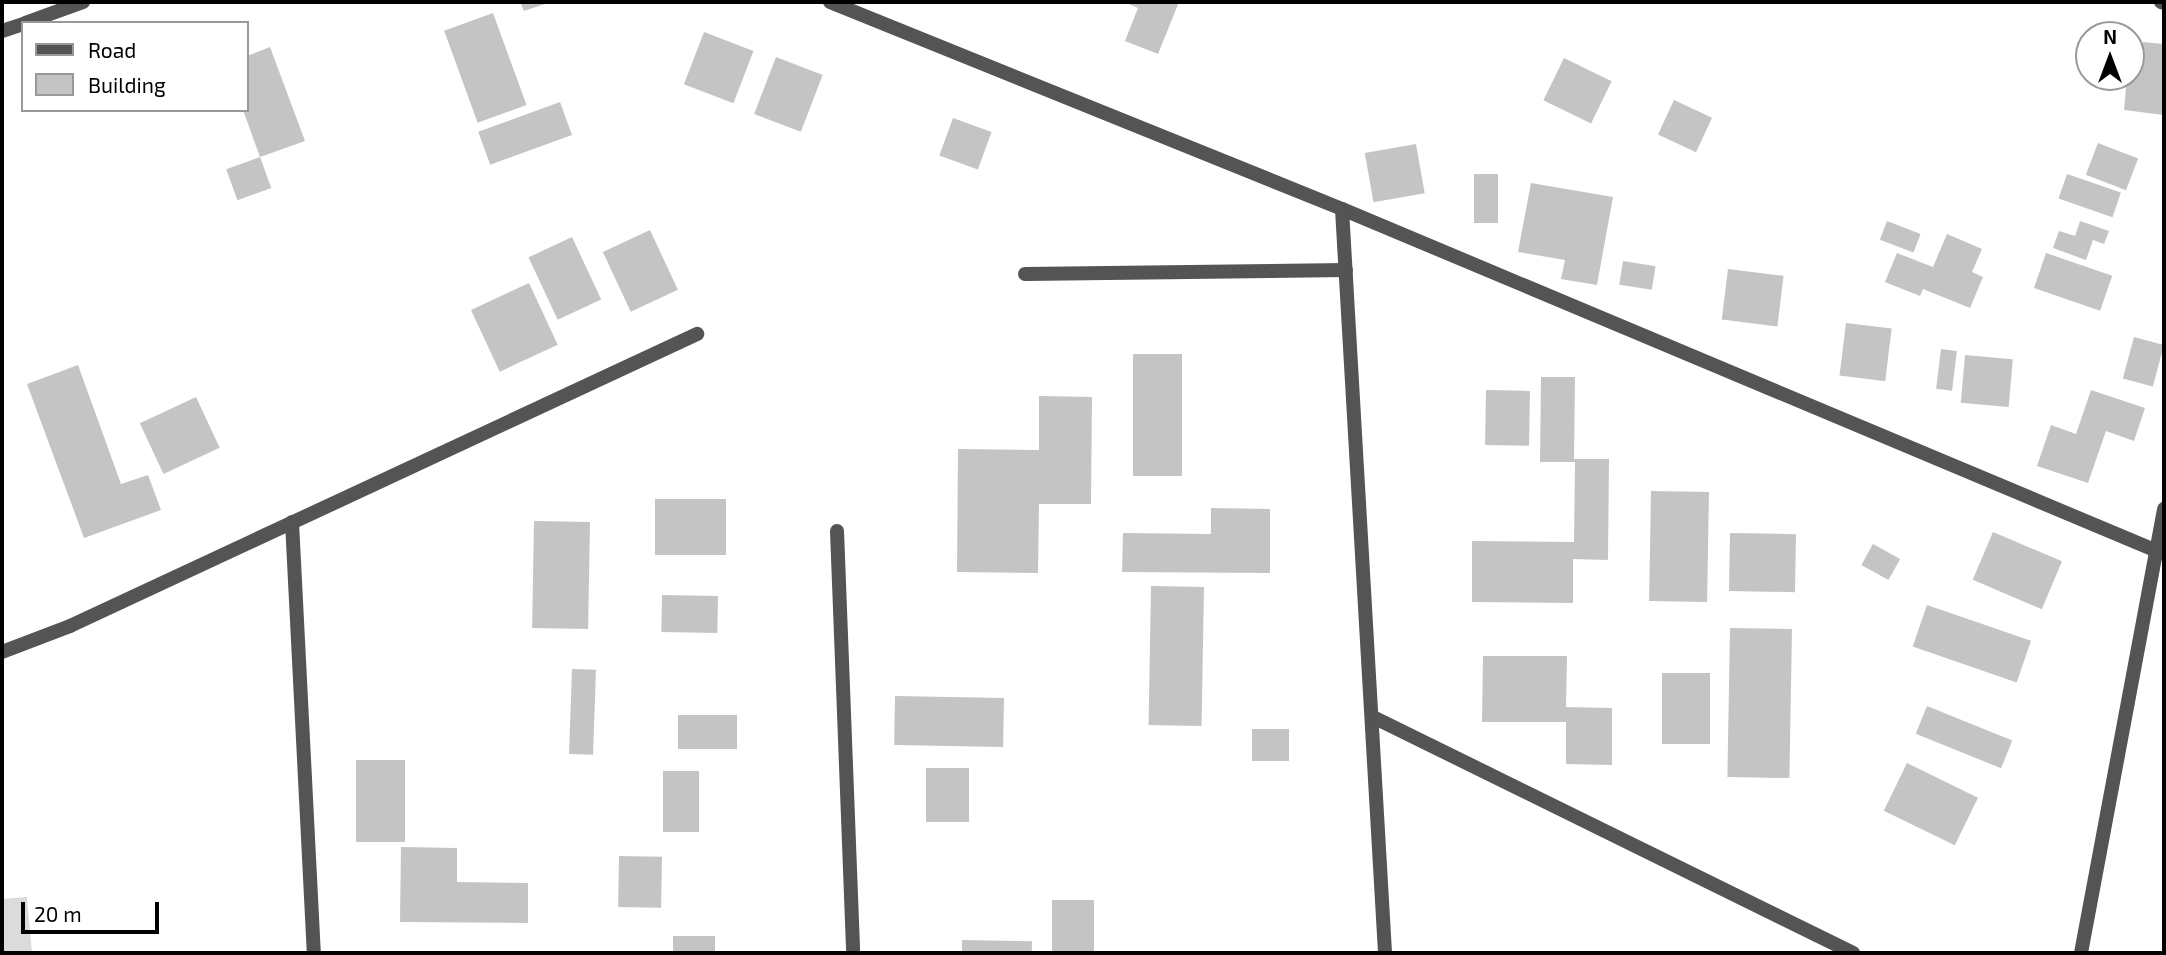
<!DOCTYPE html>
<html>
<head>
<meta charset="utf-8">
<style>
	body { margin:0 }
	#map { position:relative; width:2166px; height:955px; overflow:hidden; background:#fff; font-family:"Exo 2",sans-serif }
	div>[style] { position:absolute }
	.green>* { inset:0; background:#dbdbdb }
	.building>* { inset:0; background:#c4c4c4; transform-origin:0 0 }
	.minor>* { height:14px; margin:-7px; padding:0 7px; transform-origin:7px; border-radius:7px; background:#545454 }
	.tertiary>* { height:14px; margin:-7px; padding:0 7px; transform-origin:7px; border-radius:7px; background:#545454 }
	span { translate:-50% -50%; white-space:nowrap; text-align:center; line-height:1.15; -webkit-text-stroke:5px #fff; paint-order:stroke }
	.frame { position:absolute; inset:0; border:4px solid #000; pointer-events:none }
	.legend { position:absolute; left:21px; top:21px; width:228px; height:91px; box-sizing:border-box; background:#fff; border:2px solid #999; margin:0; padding:9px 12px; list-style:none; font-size:21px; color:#000 }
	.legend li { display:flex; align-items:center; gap:14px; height:35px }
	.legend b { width:35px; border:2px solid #999 }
	.north { position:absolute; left:2075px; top:21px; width:70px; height:70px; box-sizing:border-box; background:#fff; border:2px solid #999; border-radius:50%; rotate:0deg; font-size:19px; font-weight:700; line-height:28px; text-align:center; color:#000 }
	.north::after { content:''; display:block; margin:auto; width:24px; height:32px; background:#000; clip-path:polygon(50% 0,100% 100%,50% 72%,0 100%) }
	.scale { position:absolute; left:21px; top:902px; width:138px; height:32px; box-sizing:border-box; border:4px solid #000; border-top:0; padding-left:9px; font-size:21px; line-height:24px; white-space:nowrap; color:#000; -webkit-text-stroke:5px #fff; paint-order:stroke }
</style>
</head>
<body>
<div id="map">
	<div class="green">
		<i style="clip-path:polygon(27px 897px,32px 953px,2px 953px,2px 899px)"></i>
	</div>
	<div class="building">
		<i style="clip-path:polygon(520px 2px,551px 2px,524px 11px)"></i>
		<i style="clip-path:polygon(1124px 2px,1179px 2px,1158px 54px,1125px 41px,1138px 8px)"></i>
		<i style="left:493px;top:13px;width:98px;height:52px;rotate:70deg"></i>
		<i style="left:704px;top:32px;width:53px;height:56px;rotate:21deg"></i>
		<i style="clip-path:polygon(2143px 42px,2164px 44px,2164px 115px,2124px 110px,2127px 77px,2131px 77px,2131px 65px,2140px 66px)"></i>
		<i style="clip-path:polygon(270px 47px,305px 141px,260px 157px,243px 110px,247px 110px,247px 56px)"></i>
		<i style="left:776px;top:57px;width:50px;height:61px;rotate:21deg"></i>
		<i style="left:1564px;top:58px;width:53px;height:47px;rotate:26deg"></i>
		<i style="left:1674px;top:100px;width:42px;height:38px;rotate:25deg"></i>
		<i style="left:560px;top:102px;width:35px;height:87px;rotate:70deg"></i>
		<i style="left:953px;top:118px;width:41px;height:40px;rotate:20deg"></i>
		<i style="left:2098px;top:143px;width:43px;height:34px;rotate:21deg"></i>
		<i style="left:1416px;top:144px;width:50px;height:52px;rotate:80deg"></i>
		<i style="left:260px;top:157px;width:33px;height:36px;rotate:70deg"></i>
		<i style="left:1474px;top:174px;width:24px;height:49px"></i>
		<i style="left:2067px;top:174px;width:57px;height:26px;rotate:19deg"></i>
		<i style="clip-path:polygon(1531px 183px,1613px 197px,1597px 285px,1561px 279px,1565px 260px,1518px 252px)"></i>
		<i style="left:1887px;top:221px;width:36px;height:20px;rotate:21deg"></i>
		<i style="clip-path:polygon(2080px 221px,2109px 231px,2104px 244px,2093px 240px,2086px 260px,2053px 248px,2059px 231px,2075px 236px)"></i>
		<i style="left:650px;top:230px;width:66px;height:52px;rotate:65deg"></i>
		<i style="clip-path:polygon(1947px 234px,1982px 249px,1972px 272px,1983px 277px,1970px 308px,1923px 289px,1920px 296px,1885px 282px,1897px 253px,1933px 267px)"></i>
		<i style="left:572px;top:237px;width:69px;height:48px;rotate:65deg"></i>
		<i style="left:2046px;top:253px;width:70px;height:37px;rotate:19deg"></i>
		<i style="left:1623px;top:261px;width:33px;height:24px;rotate:9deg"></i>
		<i style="left:1728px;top:269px;width:56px;height:51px;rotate:7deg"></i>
		<i style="left:529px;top:283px;width:68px;height:64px;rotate:65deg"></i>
		<i style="left:1846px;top:323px;width:46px;height:53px;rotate:7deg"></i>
		<i style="left:2134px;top:337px;width:31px;height:43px;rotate:15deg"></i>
		<i style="left:1941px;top:349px;width:16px;height:40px;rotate:7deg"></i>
		<i style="left:1133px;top:354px;width:49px;height:122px"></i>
		<i style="left:1965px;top:355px;width:48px;height:48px;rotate:5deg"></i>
		<i style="clip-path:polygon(78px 365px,121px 484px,148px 475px,161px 510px,84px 538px,27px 384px)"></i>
		<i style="clip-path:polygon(1541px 377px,1575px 377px,1574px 459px,1609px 459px,1608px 560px,1573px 559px,1573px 603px,1472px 602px,1472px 541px,1574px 542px,1575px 462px,1540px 462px)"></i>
		<i style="left:1486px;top:390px;width:44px;height:55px;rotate:1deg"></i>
		<i style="clip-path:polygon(2091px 390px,2145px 408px,2134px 441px,2106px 431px,2088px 483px,2037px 466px,2051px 425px,2076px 434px)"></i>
		<i style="clip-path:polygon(1039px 396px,1092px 397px,1091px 504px,1039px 504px,1038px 573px,957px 572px,958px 449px,1039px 450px)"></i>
		<i style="left:196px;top:397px;width:56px;height:62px;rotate:65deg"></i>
		<i style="left:1651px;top:491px;width:58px;height:110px;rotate:1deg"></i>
		<i style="left:655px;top:499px;width:71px;height:56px"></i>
		<i style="clip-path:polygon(1211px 508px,1270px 509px,1270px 573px,1122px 572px,1123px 533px,1211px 534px)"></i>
		<i style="left:534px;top:521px;width:56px;height:107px;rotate:1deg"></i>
		<i style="left:1993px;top:532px;width:75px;height:52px;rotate:23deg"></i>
		<i style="left:1730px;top:533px;width:66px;height:58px;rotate:1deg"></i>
		<i style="left:1873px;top:544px;width:31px;height:24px;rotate:29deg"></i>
		<i style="left:1151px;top:586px;width:53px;height:139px;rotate:1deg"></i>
		<i style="left:662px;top:595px;width:56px;height:37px;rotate:1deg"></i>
		<i style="left:1927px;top:605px;width:110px;height:44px;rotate:19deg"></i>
		<i style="left:1730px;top:628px;width:62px;height:149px;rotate:1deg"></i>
		<i style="clip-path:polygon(1483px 656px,1567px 656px,1566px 707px,1612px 708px,1612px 765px,1566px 764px,1566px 722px,1482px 722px)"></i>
		<i style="left:572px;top:669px;width:24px;height:85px;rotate:2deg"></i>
		<i style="left:1662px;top:673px;width:48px;height:71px"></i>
		<i style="left:895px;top:696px;width:109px;height:49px;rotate:1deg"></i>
		<i style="left:1927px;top:706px;width:92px;height:30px;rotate:22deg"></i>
		<i style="left:678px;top:715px;width:59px;height:34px"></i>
		<i style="left:1252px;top:729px;width:37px;height:32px"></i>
		<i style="left:356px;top:760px;width:49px;height:82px"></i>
		<i style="left:1907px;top:763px;width:79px;height:53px;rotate:26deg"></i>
		<i style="left:926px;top:768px;width:43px;height:54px"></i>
		<i style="left:663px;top:771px;width:36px;height:61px"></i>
		<i style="clip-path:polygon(401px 847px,457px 848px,457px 882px,528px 883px,528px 923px,400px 922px)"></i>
		<i style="left:619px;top:856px;width:43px;height:51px;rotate:1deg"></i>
		<i style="left:1052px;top:900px;width:42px;height:53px"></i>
		<i style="left:673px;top:936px;width:42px;height:17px"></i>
		<i style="left:962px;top:940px;width:70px;height:13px;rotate:1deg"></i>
	</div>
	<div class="minor">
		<i style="left:830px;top:2px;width:552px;rotate:22.01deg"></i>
		<i style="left:1342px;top:209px;width:891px;rotate:22.77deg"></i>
		<i style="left:2161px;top:2px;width:3px;rotate:18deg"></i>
		<i style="left:25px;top:23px;width:62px;rotate:-19.9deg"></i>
		<i style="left:2px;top:31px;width:22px;rotate:-18deg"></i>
		<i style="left:1342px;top:209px;width:745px;rotate:86.69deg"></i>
		<i style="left:1025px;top:274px;width:321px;rotate:-0.7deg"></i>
		<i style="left:292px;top:522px;width:432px;rotate:87.1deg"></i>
		<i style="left:837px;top:531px;width:422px;rotate:87.8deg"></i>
		<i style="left:2px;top:652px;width:73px;rotate:-20.9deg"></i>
		<i style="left:70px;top:626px;width:692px;rotate:-24.97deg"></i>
		<i style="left:1375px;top:718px;width:533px;rotate:26.18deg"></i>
	</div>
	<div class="tertiary">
		<i style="left:2081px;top:953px;width:452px;rotate:-79.4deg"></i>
	</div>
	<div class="frame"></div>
	<ul class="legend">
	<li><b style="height:9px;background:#545454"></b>Road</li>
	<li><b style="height:19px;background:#c4c4c4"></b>Building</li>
	</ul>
	<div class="north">N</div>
	<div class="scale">20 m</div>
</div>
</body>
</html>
